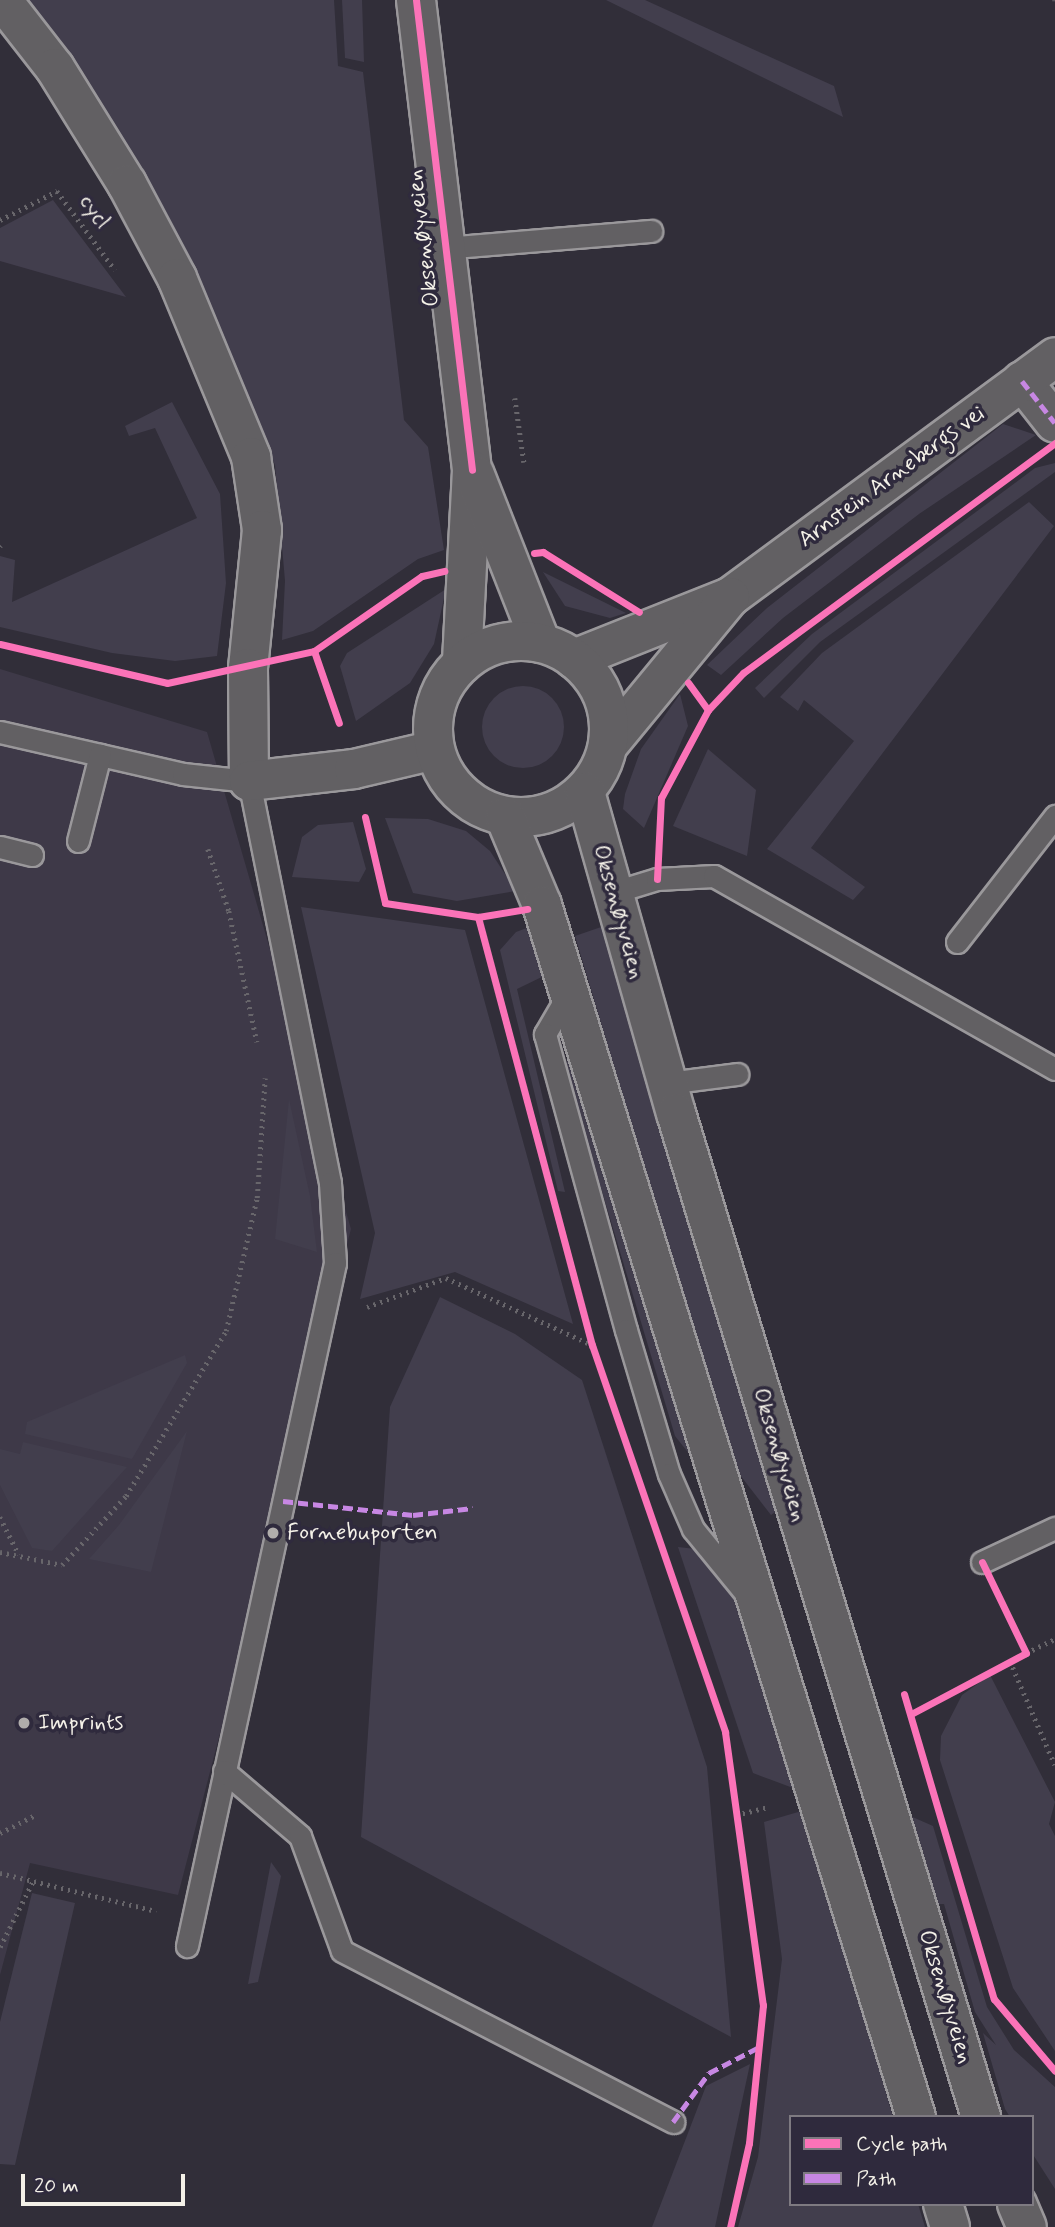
<!DOCTYPE html>
<html>
<head>
<meta charset="utf-8">
<style>
	body { margin:0 }
	#map { position:relative; width:1055px; height:2227px; overflow:hidden; background:#312e39; font-family:Mynerve,sans-serif }
	div>[style] { position:absolute }
	.built>* { inset:0; background:#3e3948 }
	.green>* { inset:0; background:#423e4d }
	.round { border-radius:50% }
	.path>* { height:4.5px; margin-top:-2.25px; transform-origin:0; background:repeating-linear-gradient(90deg,#68666b 0 2px,transparent 0 7px) }
	.roads { filter:drop-shadow(2px 0 #9a989b) drop-shadow(-2px 0 #9a989b) drop-shadow(0 2px #9a989b) drop-shadow(0 -2px #9a989b) }
	.lane>* { height:21px; margin:-10.5px; padding:0 10.5px; transform-origin:10.5px; border-radius:10.5px; background:#626063 }
	.street>* { height:38px; margin:-19px; padding:0 19px; transform-origin:19px; border-radius:19px; background:#626063 }
	.secondary>* { height:38px; margin:-19px; padding:0 19px; transform-origin:19px; border-radius:19px; background:#626063 }
	.secondary>.ring { margin:-19px; padding:0; box-sizing:content-box; background:none; border:38px solid #626063; border-radius:50% }
	.quiet>* { height:5px; margin-top:-2.5px; transform-origin:0; background:repeating-linear-gradient(90deg,#c787e3 0 10px,transparent 0 15px) }
	.cycleway>* { height:7px; margin:-3.5px; padding:0 3.5px; transform-origin:3.5px; border-radius:3.5px; background:#fb73b8 }
	.dots>* { width:19px; height:19px; translate:-50% -50%; box-sizing:border-box; border:4px solid #2f2a3d; border-radius:50% }
	span { translate:-50% -50%; white-space:nowrap; text-align:center; line-height:1.15; -webkit-text-stroke:7px #2f2a3d; paint-order:stroke }
	.street-label { font-size:23px; color:#f4f1e8 }
	.poi-label { font-size:23px; color:#f4f1e8 }
	.left { translate:0 -50%; text-align:left }
	.legend { position:absolute; left:789px; top:2115px; width:245px; height:91px; box-sizing:border-box; background:#2f2a3d; border:2px solid #7e7a81; margin:0; padding:9px 12px; list-style:none; font-size:21px; color:#f4f1e8 }
	.legend li { display:flex; align-items:center; gap:14px; height:35px }
	.legend b { width:35px; border:2px solid #7e7a81 }
	.scale { position:absolute; left:21px; top:2174px; width:164px; height:32px; box-sizing:border-box; border:4px solid #f4f1e8; border-top:0; padding-left:9px; font-size:21px; line-height:24px; white-space:nowrap; color:#f4f1e8; -webkit-text-stroke:5px #2f2a3d; paint-order:stroke }
</style>
</head>
<body>
<div id="map">
	<div class="built">
		<i style="clip-path:polygon(0 669px,207px 732px,351px 1229px,178px 1895px,30px 1863px,0 1975px)"></i>
	</div>
	<div class="green">
		<i style="clip-path:polygon(21px 0,334px 0,338px 66px,363px 72px,404px 420px,428px 447px,444px 550px,418px 559px,313px 631px,282px 640px,285px 581px,275px 465px,209px 303px,110px 119px)"></i>
		<i style="clip-path:polygon(342px 0,362px 0,364px 62px,345px 58px)"></i>
		<i style="clip-path:polygon(606px 0,645px 0,834px 86px,843px 117px)"></i>
		<i style="clip-path:polygon(53px 200px,126px 297px,0 261px,0 228px)"></i>
		<i style="clip-path:polygon(172px 402px,220px 494px,226px 583px,217px 656px,175px 661px,112px 653px,0 627px,0 556px,15px 560px,12px 602px,197px 518px,155px 428px,129px 436px,125px 426px)"></i>
		<i style="clip-path:polygon(1003px 424px,1036px 435px,919px 514px,783px 618px,721px 675px,707px 665px,767px 608px)"></i>
		<i style="clip-path:polygon(1055px 463px,1055px 472px,820px 642px,764px 698px,755px 688px,812px 634px,1035px 468px)"></i>
		<i style="clip-path:polygon(1029px 502px,1054px 526px,811px 848px,865px 887px,853px 900px,767px 849px,854px 741px,804px 700px,798px 711px,780px 697px,822px 653px)"></i>
		<i style="clip-path:polygon(543px 572px,626px 613px,610px 618px,565px 606px)"></i>
		<i style="clip-path:polygon(446px 589px,434px 644px,410px 683px,356px 721px,340px 666px,347px 653px)"></i>
		<i class="round" style="left:482px;top:686px;width:82px;height:82px"></i>
		<i style="clip-path:polygon(680px 694px,688px 726px,644px 828px,623px 809px,625px 794px,641px 749px)"></i>
		<i style="clip-path:polygon(708px 749px,756px 790px,747px 856px,673px 826px)"></i>
		<i style="clip-path:polygon(385px 818px,428px 819px,466px 831px,490px 851px,516px 891px,457px 901px,413px 893px)"></i>
		<i style="clip-path:polygon(353px 822px,366px 869px,359px 882px,292px 877px,302px 837px,318px 825px)"></i>
		<i style="clip-path:polygon(301px 907px,465px 930px,573px 1324px,455px 1272px,360px 1299px,375px 1233px)"></i>
		<i style="clip-path:polygon(532px 926px,550px 973px,517px 989px,565px 1192px,558px 1191px,500px 950px,516px 932px)"></i>
		<i style="clip-path:polygon(604px 926px,778px 1510px,771px 1515px,733px 1466px,575px 936px)"></i>
		<i style="clip-path:polygon(567px 1036px,698px 1465px,675px 1436px,567px 1074px)"></i>
		<i style="clip-path:polygon(289px 1099px,310px 1196px,317px 1252px,275px 1239px)"></i>
		<i style="clip-path:polygon(440px 1297px,515px 1334px,582px 1380px,707px 1767px,731px 2037px,361px 1837px,390px 1407px)"></i>
		<i style="clip-path:polygon(185px 1355px,187px 1363px,132px 1459px,25px 1434px,27px 1422px)"></i>
		<i style="clip-path:polygon(187px 1431px,151px 1572px,89px 1559px,119px 1525px)"></i>
		<i style="clip-path:polygon(23px 1442px,127px 1467px,52px 1551px,32px 1548px,0 1485px,0 1449px,20px 1454px)"></i>
		<i style="clip-path:polygon(678px 1547px,722px 1552px,793px 1788px,753px 1773px)"></i>
		<i style="clip-path:polygon(990px 1675px,1055px 1802px,1049px 1824px,1055px 1836px,1055px 2051px,1013px 1988px,940px 1760px,941px 1736px,962px 1695px)"></i>
		<i style="clip-path:polygon(805px 1810px,893px 2117px,791px 2117px,791px 2204px,918px 2204px,925px 2227px,738px 2227px,758px 2157px,782px 1959px,764px 1822px)"></i>
		<i style="clip-path:polygon(908px 1815px,933px 1826px,987px 2007px,1014px 2050px,1055px 2087px,1055px 2189px,1032px 2153px,1032px 2117px,1010px 2117px,1005px 2109px,983px 2033px,996px 2045px,975px 2012px,944px 1904px,936px 1904px)"></i>
		<i style="clip-path:polygon(271px 1862px,281px 1876px,258px 1982px,248px 1984px)"></i>
		<i style="clip-path:polygon(32px 1893px,75px 1903px,15px 2165px,0 2164px,0 2022px)"></i>
		<i style="clip-path:polygon(750px 2064px,715px 2227px,652px 2227px,706px 2086px)"></i>
	</div>
	<div class="path">
		<i style="left:1055px;top:0;width:1px;rotate:90deg"></i>
		<i style="left:0;top:220px;width:64px;rotate:-27deg"></i>
		<i style="left:57px;top:191px;width:98px;rotate:53.7deg"></i>
		<i style="left:515px;top:398px;width:65px;rotate:82deg"></i>
		<i style="left:0;top:546px;width:1px;rotate:-45deg"></i>
		<i style="left:208px;top:849px;width:65px;rotate:71.3deg"></i>
		<i style="left:229px;top:911px;width:134px;rotate:77.9deg"></i>
		<i style="left:367px;top:1307px;width:84px;rotate:-20.2deg"></i>
		<i style="left:446px;top:1278px;width:156px;rotate:24.6deg"></i>
		<i style="left:0;top:1517px;width:42px;rotate:63.4deg"></i>
		<i style="left:0;top:1552px;width:63px;rotate:11.8deg"></i>
		<i style="left:62px;top:1565px;width:94px;rotate:-47.2deg"></i>
		<i style="left:126px;top:1496px;width:193px;rotate:-58.8deg"></i>
		<i style="left:226px;top:1331px;width:137px;rotate:-76.9deg"></i>
		<i style="left:257px;top:1198px;width:120px;rotate:-86.2deg"></i>
		<i style="left:1026px;top:1653px;width:32px;rotate:-26deg"></i>
		<i style="left:1010px;top:1661px;width:113px;rotate:66.6deg"></i>
		<i style="left:736px;top:1815px;width:34px;rotate:-14deg"></i>
		<i style="left:0;top:1833px;width:39px;rotate:-27deg"></i>
		<i style="left:0;top:1873px;width:161px;rotate:13.7deg"></i>
		<i style="left:0;top:1947px;width:74px;rotate:-63.4deg"></i>
	</div>
	<div class="roads">
		<div class="lane">
			<i style="left:443px;top:248px;width:209px;rotate:-4.7deg"></i>
			<i style="left:0;top:732px;width:188px;rotate:12.9deg"></i>
			<i style="left:183px;top:774px;width:66px;rotate:6.1deg"></i>
			<i style="left:249px;top:781px;width:410px;rotate:78.6deg"></i>
			<i style="left:330px;top:1183px;width:80px;rotate:86.4deg"></i>
			<i style="left:335px;top:1263px;width:699px;rotate:102.23deg"></i>
			<i style="left:78px;top:841px;width:89px;rotate:-75.7deg"></i>
			<i style="left:0;top:847px;width:33px;rotate:14deg"></i>
			<i style="left:611px;top:893px;width:48px;rotate:-16.9deg"></i>
			<i style="left:657px;top:879px;width:57px;rotate:-3deg"></i>
			<i style="left:714px;top:876px;width:392px;rotate:29.5deg"></i>
			<i style="left:957px;top:942px;width:160px;rotate:-52.1deg"></i>
			<i style="left:569px;top:993px;width:48px;rotate:120.3deg"></i>
			<i style="left:545px;top:1034px;width:307px;rotate:74.7deg"></i>
			<i style="left:626px;top:1330px;width:150px;rotate:73.4deg"></i>
			<i style="left:669px;top:1474px;width:60px;rotate:66.4deg"></i>
			<i style="left:693px;top:1529px;width:84px;rotate:50.8deg"></i>
			<i style="left:667px;top:1083px;width:71px;rotate:-7.3deg"></i>
			<i style="left:982px;top:1562px;width:81px;rotate:-25deg"></i>
			<i style="left:224px;top:1771px;width:100px;rotate:40.5deg"></i>
			<i style="left:300px;top:1836px;width:122px;rotate:69.9deg"></i>
			<i style="left:342px;top:1951px;width:373px;rotate:27.3deg"></i>
		</div>
		<div class="street">
			<i style="left:2px;top:0;width:86px;rotate:52.1deg"></i>
			<i style="left:55px;top:68px;width:137px;rotate:58.2deg"></i>
			<i style="left:127px;top:184px;width:106px;rotate:62deg"></i>
			<i style="left:177px;top:278px;width:194px;rotate:67.5deg"></i>
			<i style="left:251px;top:457px;width:74px;rotate:81.4deg"></i>
			<i style="left:262px;top:530px;width:139px;rotate:95.8deg"></i>
			<i style="left:248px;top:668px;width:113px;rotate:89.5deg"></i>
			<i style="left:249px;top:781px;width:106px;rotate:-6.5deg"></i>
			<i style="left:354px;top:769px;width:83px;rotate:-13.2deg"></i>
			<i style="left:1022px;top:381px;width:53px;rotate:51.8deg"></i>
			<i style="left:730px;top:597px;width:404px;rotate:-36.4deg"></i>
			<i style="left:574px;top:659px;width:168px;rotate:-21.7deg"></i>
			<i style="left:730px;top:597px;width:190px;rotate:129.5deg"></i>
		</div>
		<div class="secondary">
			<i style="left:416px;top:0;width:473px;rotate:83.2deg"></i>
			<i style="left:472px;top:470px;width:194px;rotate:93deg"></i>
			<i style="left:475px;top:475px;width:180px;rotate:68.6deg"></i>
			<i class="ring" style="left:433px;top:641px;width:138px;height:138px"></i>
			<i style="left:585px;top:792px;width:334px;rotate:74.2deg"></i>
			<i style="left:676px;top:1113px;width:1049px;rotate:73.1deg"></i>
			<i style="left:505px;top:817px;width:95px;rotate:67.2deg"></i>
			<i style="left:542px;top:905px;width:1268px;rotate:72.85deg"></i>
			<i style="left:943px;top:2204px;width:24px;rotate:73deg"></i>
			<i style="left:1017px;top:2204px;width:25px;rotate:67deg"></i>
		</div>
	</div>
	<div class="quiet">
		<i style="left:1022px;top:381px;width:53px;rotate:51.8deg"></i>
		<i style="left:283px;top:1501px;width:131px;rotate:6.1deg"></i>
		<i style="left:413px;top:1515px;width:60px;rotate:-6.7deg"></i>
		<i style="left:673px;top:2122px;width:61px;rotate:-53.7deg"></i>
		<i style="left:709px;top:2073px;width:59px;rotate:-27.4deg"></i>
	</div>
	<div class="cycleway">
		<i style="left:416px;top:0;width:473px;rotate:83.2deg"></i>
		<i style="left:534px;top:553px;width:9px;rotate:-6deg"></i>
		<i style="left:543px;top:552px;width:113px;rotate:32deg"></i>
		<i style="left:0;top:644px;width:171px;rotate:13.1deg"></i>
		<i style="left:167px;top:683px;width:150px;rotate:-12.3deg"></i>
		<i style="left:314px;top:651px;width:76px;rotate:70.9deg"></i>
		<i style="left:314px;top:651px;width:131px;rotate:-34.8deg"></i>
		<i style="left:422px;top:576px;width:23px;rotate:-13deg"></i>
		<i style="left:708px;top:710px;width:51px;rotate:-46.6deg"></i>
		<i style="left:743px;top:673px;width:388px;rotate:-36.4deg"></i>
		<i style="left:365px;top:817px;width:88px;rotate:76.9deg"></i>
		<i style="left:385px;top:903px;width:94px;rotate:8.6deg"></i>
		<i style="left:478px;top:917px;width:50px;rotate:-9.3deg"></i>
		<i style="left:657px;top:879px;width:81px;rotate:-87.2deg"></i>
		<i style="left:661px;top:798px;width:100px;rotate:-61.9deg"></i>
		<i style="left:708px;top:710px;width:34px;rotate:-126deg"></i>
		<i style="left:478px;top:917px;width:443px;rotate:75.1deg"></i>
		<i style="left:592px;top:1345px;width:409px;rotate:71deg"></i>
		<i style="left:725px;top:1732px;width:276px;rotate:82.1deg"></i>
		<i style="left:763px;top:2005px;width:139px;rotate:95.8deg"></i>
		<i style="left:749px;top:2143px;width:86px;rotate:102.7deg"></i>
		<i style="left:904px;top:1694px;width:318px;rotate:73.6deg"></i>
		<i style="left:994px;top:1999px;width:94px;rotate:49.7deg"></i>
		<i style="left:911px;top:1714px;width:130px;rotate:-27.9deg"></i>
		<i style="left:1026px;top:1653px;width:101px;rotate:-115.8deg"></i>
	</div>
	<div class="dots">
		<i style="left:273px;top:1533px;background:#b0adab"></i>
		<i style="left:24px;top:1723px;background:#b0adab"></i>
	</div>
	<div class="street-label">
		<span style="left:94px;top:212px;rotate:54deg">cycl</span>
		<span style="left:424px;top:238px;rotate:-97deg">Oksenøyveien</span>
		<span style="left:892px;top:477px;rotate:-36deg">Arnstein Arnebergs vei</span>
		<span style="left:618px;top:912px;rotate:74deg">Oksenøyveien</span>
		<span style="left:779px;top:1455px;rotate:73deg">Oksenøyveien</span>
		<span style="left:945px;top:1997px;rotate:73deg">Oksenøyveien</span>
	</div>
	<div class="poi-label">
		<span class="left" style="left:287px;top:1533px">Fornebuporten</span>
		<span class="left" style="left:38px;top:1723px">Imprints</span>
	</div>
	<ul class="legend">
	<li><b style="height:9px;background:#fb73b8"></b>Cycle path</li>
	<li><b style="height:9px;background:#c787e3"></b>Path</li>
	</ul>
	<div class="scale">20 m</div>
</div>
</body>
</html>
